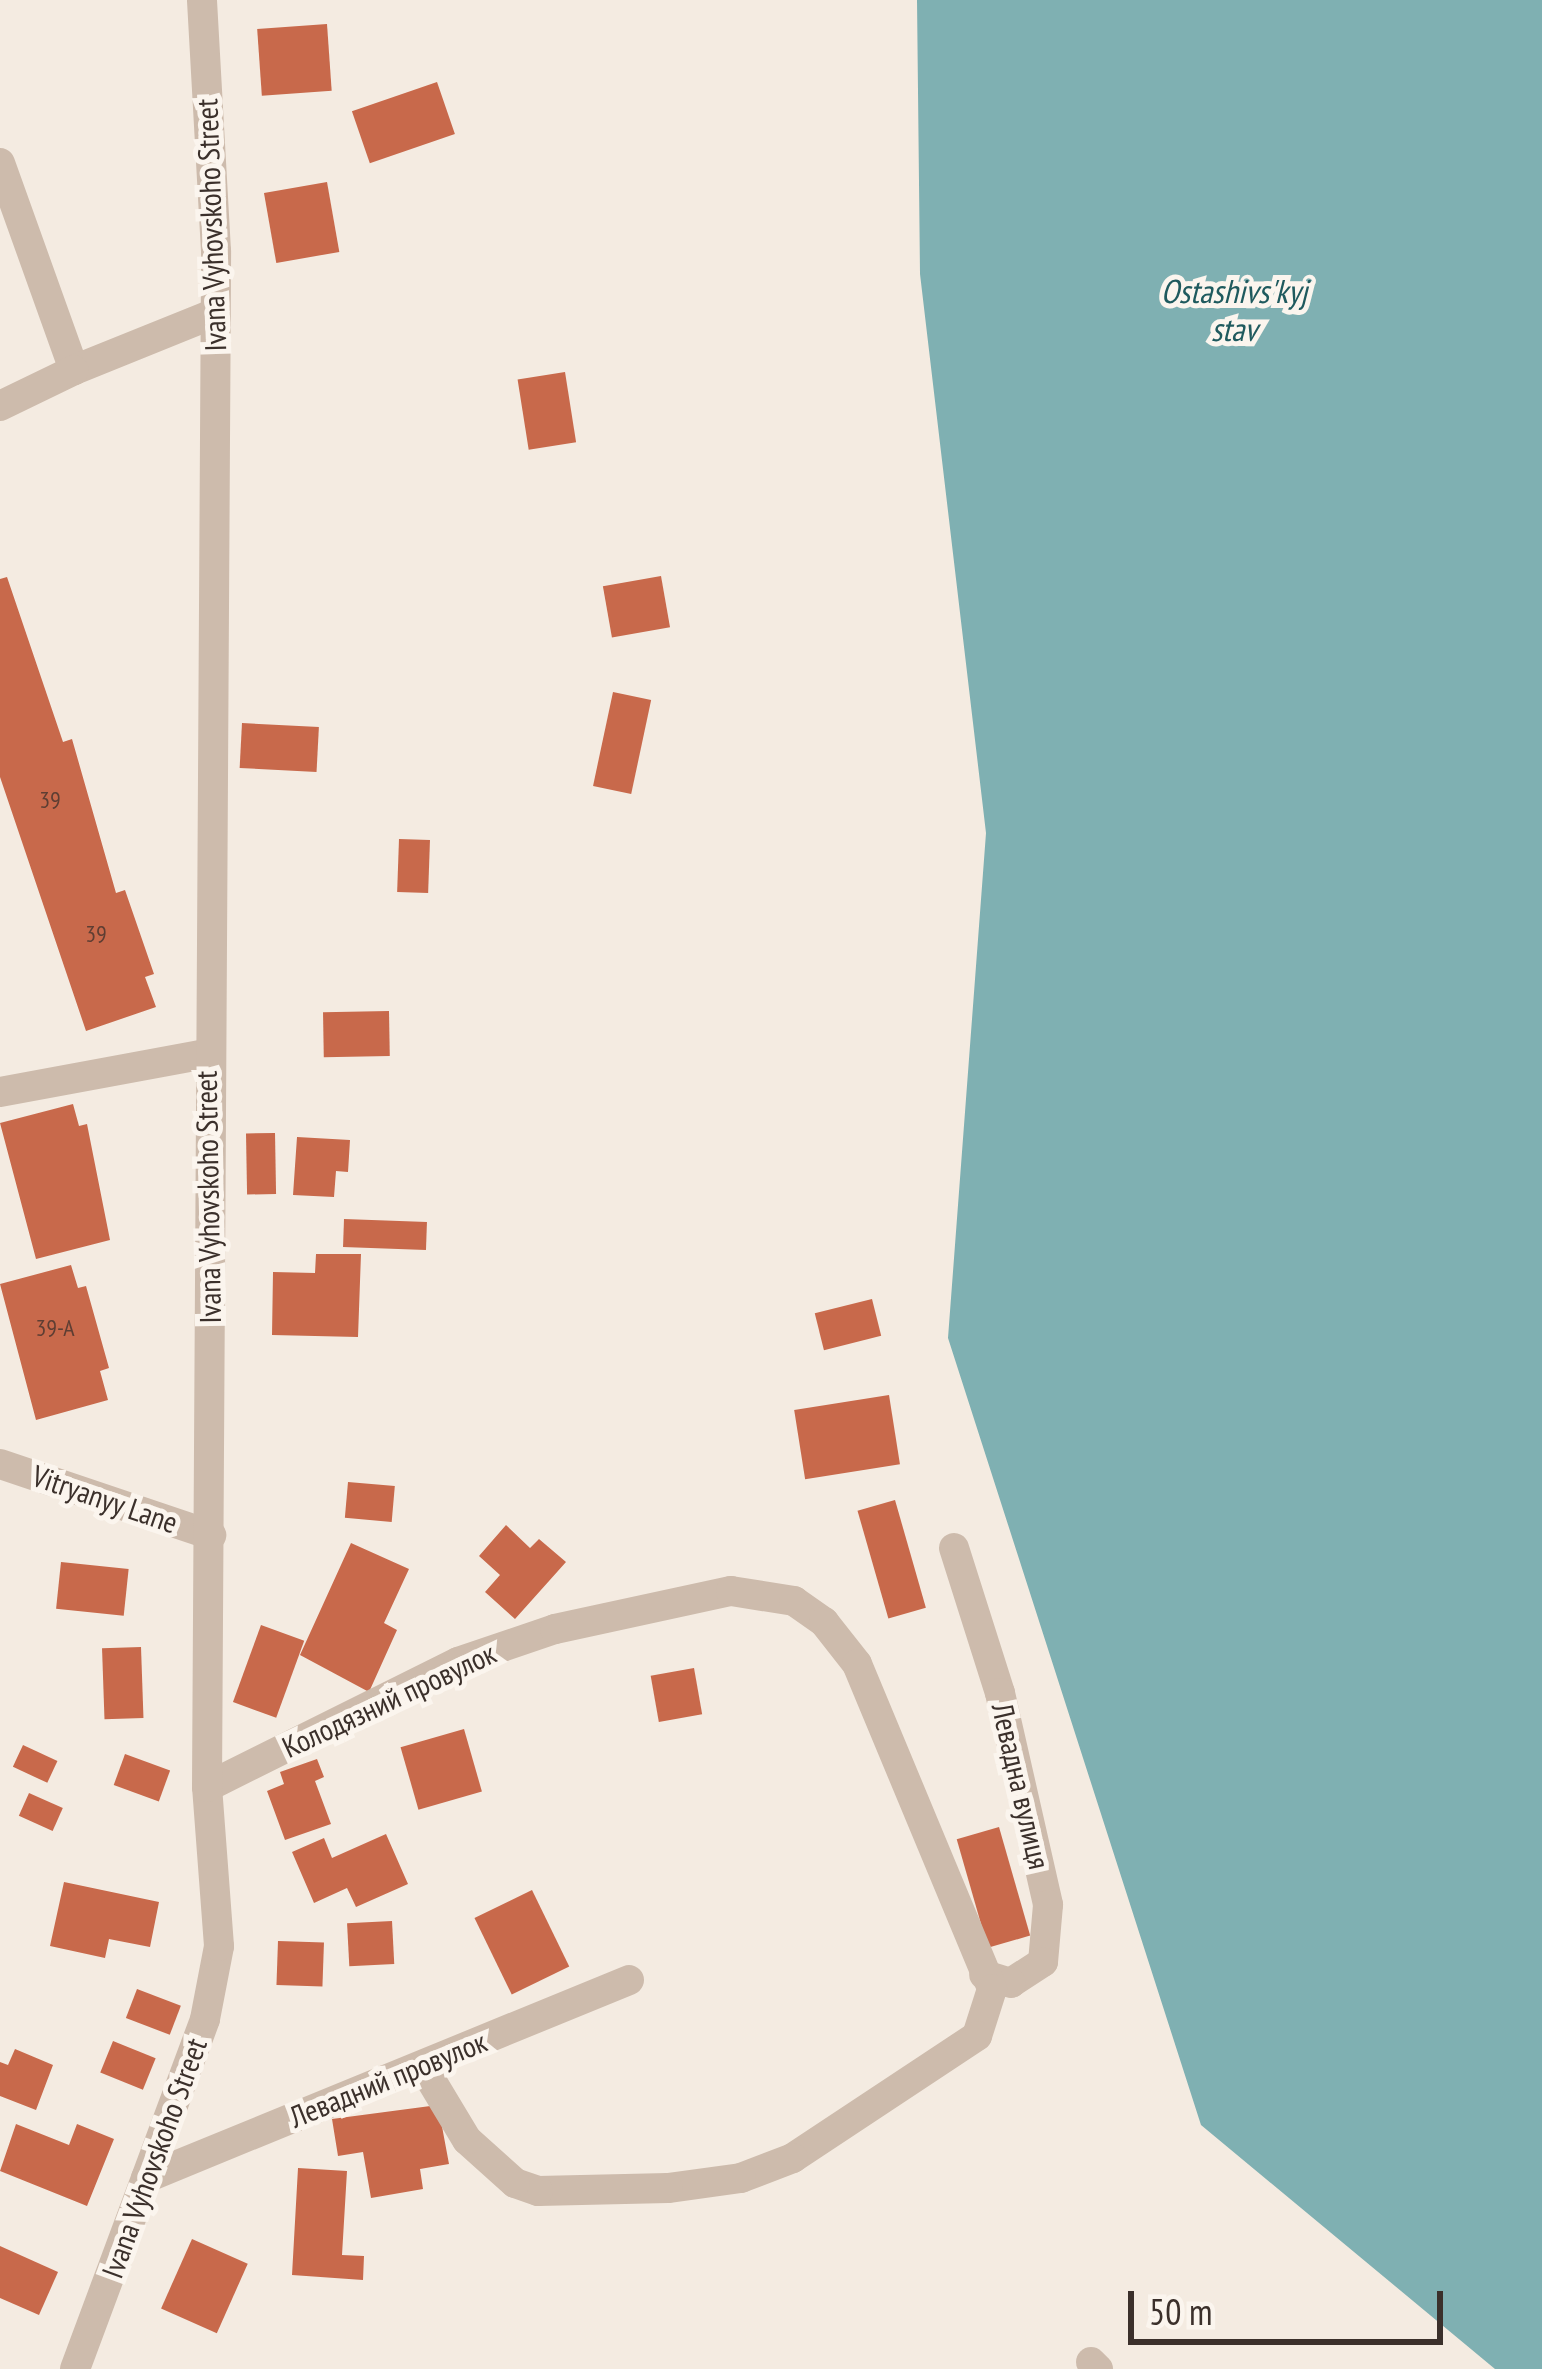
<!DOCTYPE html>
<html>
<head>
<meta charset="utf-8">
<style>
	body { margin:0 }
	#map { position:relative; width:1542px; height:2369px; overflow:hidden; background:#f4ebe1; font-family:"PT Sans Narrow",sans-serif }
	div>[style] { position:absolute }
	.water>* { inset:0; background:#7fb0b2 }
	.building>* { inset:0; background:#c8694b; transform-origin:0 0 }
	.minor>* { height:30px; margin:-15px; padding:0 15px; transform-origin:15px; border-radius:15px; background:#cdbbac }
	span { translate:-50% -50%; white-space:nowrap; text-align:center; line-height:1.15; -webkit-text-stroke:10px #fbf5ee; paint-order:stroke }
	.number-label { font-size:24px; color:#5e3e33 }
	.number-label span { -webkit-text-stroke-width:0 }
	.street-label { font-size:30px; color:#3b302b }
	.water-label { font-size:33px; color:#1f5a5e; font-style:italic }
	.scale { position:absolute; left:1128px; top:2291px; width:315px; height:54px; box-sizing:border-box; border:6px solid #3b302b; border-top:0; padding-left:15px; font-size:36px; line-height:42px; white-space:nowrap; color:#3b302b; -webkit-text-stroke:9px #fbf5ee; paint-order:stroke }
</style>
</head>
<body>
<div id="map">
	<div class="water">
		<i style="clip-path:polygon(917px 0,1542px 0,1542px 2369px,1495px 2369px,1201px 2125px,948px 1338px,986px 833px,920px 274px)"></i>
	</div>
	<div class="building">
		<i style="left:327px;top:24px;width:67px;height:70px;rotate:86deg"></i>
		<i style="left:437px;top:82px;width:55px;height:90px;rotate:71deg"></i>
		<i style="left:327px;top:182px;width:71px;height:64px;rotate:80deg"></i>
		<i style="left:565px;top:372px;width:71px;height:48px;rotate:81deg"></i>
		<i style="left:661px;top:576px;width:52px;height:59px;rotate:80deg"></i>
		<i style="clip-path:polygon(7px 577px,63px 742px,72px 739px,116px 893px,125px 890px,154px 974px,145px 977px,156px 1007px,86px 1031px,0 777px,0 579px)"></i>
		<i style="left:613px;top:692px;width:39px;height:96px;rotate:12deg"></i>
		<i style="left:242px;top:723px;width:77px;height:45px;rotate:3deg"></i>
		<i style="left:399px;top:839px;width:31px;height:53px;rotate:2deg"></i>
		<i style="left:389px;top:1011px;width:45px;height:66px;rotate:89deg"></i>
		<i style="clip-path:polygon(73px 1104px,79px 1126px,87px 1124px,110px 1240px,36px 1259px,0 1123px)"></i>
		<i style="left:275px;top:1133px;width:61px;height:29px;rotate:89deg"></i>
		<i style="clip-path:polygon(297px 1137px,350px 1140px,348px 1172px,336px 1171px,334px 1197px,293px 1195px)"></i>
		<i style="left:344px;top:1219px;width:83px;height:28px;rotate:2deg"></i>
		<i style="clip-path:polygon(316px 1254px,361px 1254px,358px 1337px,272px 1335px,273px 1272px,315px 1273px)"></i>
		<i style="clip-path:polygon(71px 1265px,78px 1288px,86px 1286px,109px 1368px,100px 1371px,108px 1400px,36px 1420px,0 1284px)"></i>
		<i style="left:872px;top:1299px;width:38px;height:59px;rotate:76deg"></i>
		<i style="left:889px;top:1395px;width:70px;height:96px;rotate:81deg"></i>
		<i style="left:348px;top:1482px;width:47px;height:36px;rotate:5deg"></i>
		<i style="left:895px;top:1500px;width:112px;height:39px;rotate:74deg"></i>
		<i style="clip-path:polygon(506px 1525px,530px 1548px,539px 1539px,566px 1562px,515px 1619px,485px 1592px,500px 1575px,479px 1556px)"></i>
		<i style="clip-path:polygon(351px 1543px,409px 1569px,384px 1623px,397px 1630px,369px 1692px,300px 1655px)"></i>
		<i style="left:61px;top:1562px;width:68px;height:47px;rotate:6deg"></i>
		<i style="left:261px;top:1625px;width:46px;height:82px;rotate:20deg"></i>
		<i style="left:141px;top:1647px;width:71px;height:39px;rotate:88deg"></i>
		<i style="left:694px;top:1668px;width:47px;height:44px;rotate:80deg"></i>
		<i style="left:464px;top:1729px;width:65px;height:66px;rotate:74deg"></i>
		<i style="left:23px;top:1745px;width:38px;height:24px;rotate:25deg"></i>
		<i style="left:125px;top:1754px;width:48px;height:33px;rotate:20deg"></i>
		<i style="clip-path:polygon(317px 1759px,324px 1777px,315px 1781px,331px 1824px,285px 1840px,267px 1791px,284px 1784px,280px 1772px)"></i>
		<i style="left:29px;top:1793px;width:37px;height:25px;rotate:24deg"></i>
		<i style="left:999px;top:1827px;width:113px;height:44px;rotate:74deg"></i>
		<i style="clip-path:polygon(386px 1834px,408px 1884px,356px 1907px,347px 1888px,314px 1903px,292px 1852px,324px 1838px,332px 1858px)"></i>
		<i style="clip-path:polygon(64px 1882px,159px 1902px,150px 1947px,109px 1939px,105px 1958px,50px 1946px)"></i>
		<i style="left:532px;top:1890px;width:85px;height:64px;rotate:64deg"></i>
		<i style="left:392px;top:1921px;width:43px;height:45px;rotate:87deg"></i>
		<i style="left:278px;top:1941px;width:46px;height:44px;rotate:2deg"></i>
		<i style="left:137px;top:1989px;width:47px;height:31px;rotate:21deg"></i>
		<i style="left:113px;top:2041px;width:46px;height:34px;rotate:22deg"></i>
		<i style="clip-path:polygon(15px 2049px,53px 2065px,36px 2110px,0 2096px,0 2062px,8px 2065px)"></i>
		<i style="clip-path:polygon(438px 2105px,449px 2164px,420px 2169px,423px 2189px,371px 2198px,363px 2152px,338px 2156px,332px 2119px)"></i>
		<i style="clip-path:polygon(16px 2124px,69px 2145px,77px 2124px,114px 2139px,87px 2206px,0 2171px)"></i>
		<i style="clip-path:polygon(298px 2168px,347px 2171px,342px 2255px,364px 2256px,363px 2280px,292px 2275px)"></i>
		<i style="left:192px;top:2239px;width:61px;height:76px;rotate:24deg"></i>
		<i style="clip-path:polygon(0 2246px,58px 2272px,39px 2315px,0 2298px)"></i>
	</div>
	<div class="minor">
		<i style="left:0;top:163px;width:220px;rotate:70.3deg"></i>
		<i style="left:74px;top:370px;width:152px;rotate:-22deg"></i>
		<i style="left:0;top:406px;width:82px;rotate:-25.9deg"></i>
		<i style="left:0;top:1092px;width:209px;rotate:-10.5deg"></i>
		<i style="left:0;top:1464px;width:223px;rotate:18.6deg"></i>
		<i style="left:954px;top:1548px;width:152px;rotate:72.4deg"></i>
		<i style="left:1000px;top:1693px;width:217px;rotate:77.2deg"></i>
		<i style="left:1048px;top:1905px;width:57px;rotate:95deg"></i>
		<i style="left:1043px;top:1962px;width:38px;rotate:147deg"></i>
		<i style="left:1011px;top:1983px;width:28px;rotate:-163deg"></i>
		<i style="left:207px;top:1787px;width:280px;rotate:-26.5deg"></i>
		<i style="left:458px;top:1662px;width:102px;rotate:-18.8deg"></i>
		<i style="left:555px;top:1629px;width:180px;rotate:-12.2deg"></i>
		<i style="left:731px;top:1591px;width:64px;rotate:9deg"></i>
		<i style="left:794px;top:1601px;width:37px;rotate:35deg"></i>
		<i style="left:824px;top:1622px;width:53px;rotate:51.8deg"></i>
		<i style="left:857px;top:1664px;width:352px;rotate:67.4deg"></i>
		<i style="left:992px;top:1989px;width:49px;rotate:107.7deg"></i>
		<i style="left:977px;top:2036px;width:221px;rotate:146.5deg"></i>
		<i style="left:793px;top:2158px;width:56px;rotate:159deg"></i>
		<i style="left:741px;top:2178px;width:74px;rotate:172.2deg"></i>
		<i style="left:668px;top:2188px;width:130px;rotate:178.7deg"></i>
		<i style="left:538px;top:2191px;width:24px;rotate:-161deg"></i>
		<i style="left:515px;top:2183px;width:64px;rotate:-138.1deg"></i>
		<i style="left:467px;top:2140px;width:87px;rotate:-121deg"></i>
		<i style="left:146px;top:2178px;width:522px;rotate:-22.29deg"></i>
		<i style="left:1091px;top:2362px;width:10px;rotate:45deg"></i>
		<i style="left:75px;top:2369px;width:373px;rotate:-69.6deg"></i>
		<i style="left:205px;top:2019px;width:74px;rotate:-79.1deg"></i>
		<i style="left:219px;top:1946px;width:159px;rotate:-94.3deg"></i>
		<i style="left:207px;top:1787px;width:1536px;rotate:-89.66deg"></i>
		<i style="left:216px;top:251px;width:251px;rotate:-93.2deg"></i>
	</div>
	<div class="number-label">
		<span style="left:50px;top:800px">39</span>
		<span style="left:96px;top:934px">39</span>
		<span style="left:55px;top:1328px">39-А</span>
	</div>
	<div class="street-label">
		<span style="left:211px;top:225px;rotate:-92deg">Ivana Vyhovskoho Street</span>
		<span style="left:208px;top:1197px;rotate:-91deg">Ivana Vyhovskoho Street</span>
		<span style="left:105px;top:1499px;rotate:19deg">Vitryanyy Lane</span>
		<span style="left:389px;top:1700px;rotate:-25deg">Колодязний провулок</span>
		<span style="left:1021px;top:1786px;rotate:77deg">Левадна вулиця</span>
		<span style="left:388px;top:2079px;rotate:-22deg">Левадний провулок</span>
		<span style="left:154px;top:2158px;rotate:-70deg">Ivana Vyhovskoho Street</span>
	</div>
	<div class="water-label">
		<span style="left:1234px;top:310px">Ostashivs'kyj<br>stav</span>
	</div>
	<div class="scale">50 m</div>
</div>
</body>
</html>
